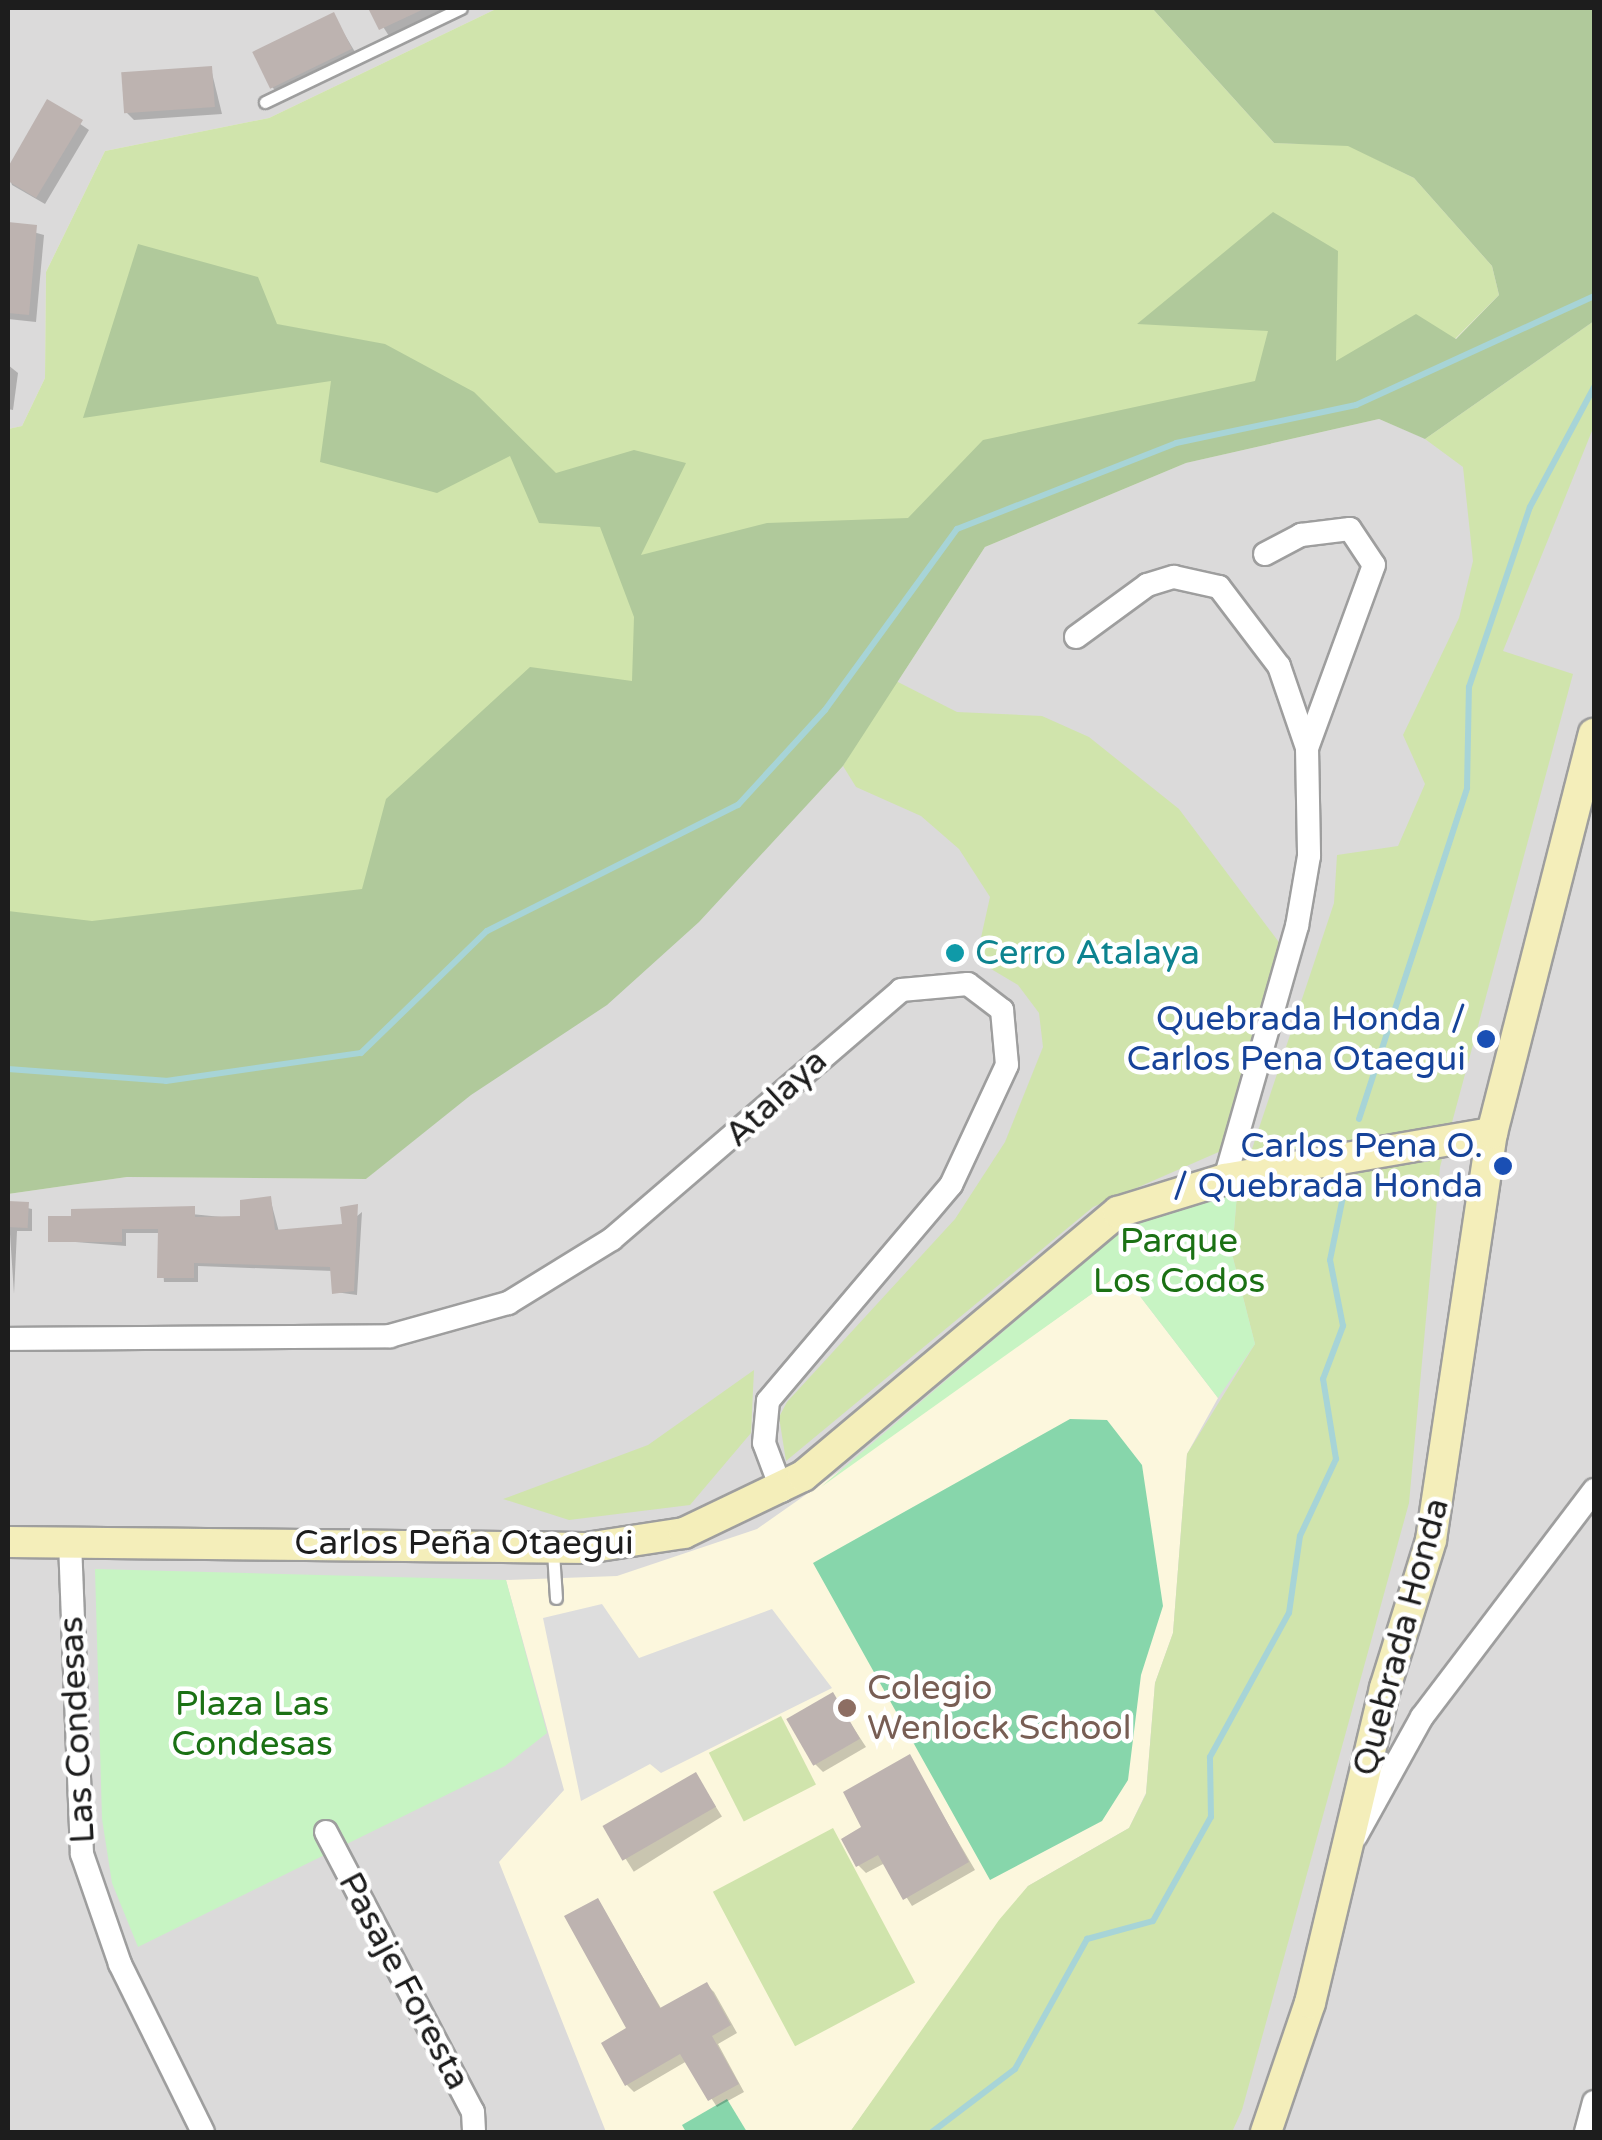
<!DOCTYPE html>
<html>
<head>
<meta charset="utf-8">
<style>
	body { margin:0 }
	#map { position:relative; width:1602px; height:2140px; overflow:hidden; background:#ede8e3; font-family:"Varela Round",sans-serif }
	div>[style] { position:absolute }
	.residential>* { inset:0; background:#dbdada }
	.education>* { inset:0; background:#fcf7dd }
	.grass>* { inset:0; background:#d0e4ac; transform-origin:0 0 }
	.forest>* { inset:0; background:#b0c99b }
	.park>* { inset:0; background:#c7f4c3 }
	.pitch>* { inset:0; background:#87d6ab }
	.parking>* { inset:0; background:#ddd }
	.shadow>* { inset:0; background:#0003; transform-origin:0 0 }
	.stream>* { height:6px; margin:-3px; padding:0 3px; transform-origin:3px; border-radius:3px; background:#a7d4d7 }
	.building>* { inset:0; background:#bdb3b0; transform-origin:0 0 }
	.roads { filter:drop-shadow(2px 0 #9e9e9e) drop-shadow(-2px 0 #9e9e9e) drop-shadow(0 2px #9e9e9e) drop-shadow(0 -2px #9e9e9e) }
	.lane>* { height:11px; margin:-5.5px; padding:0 5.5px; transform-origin:5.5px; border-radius:5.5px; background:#fff }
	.street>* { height:22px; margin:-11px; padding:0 11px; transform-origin:11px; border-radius:11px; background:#fff }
	.secondary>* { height:30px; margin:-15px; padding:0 15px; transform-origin:15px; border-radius:15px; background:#f4eeba }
	.dots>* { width:28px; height:28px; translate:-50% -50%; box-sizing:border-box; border:5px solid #fff; border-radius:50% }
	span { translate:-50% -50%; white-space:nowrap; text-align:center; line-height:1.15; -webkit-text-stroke:9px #fff; paint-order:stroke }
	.culture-label { font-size:35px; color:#0d838f }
	.left { translate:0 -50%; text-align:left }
	.transit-label { font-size:35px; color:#164399 }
	.right { translate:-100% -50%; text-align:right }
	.street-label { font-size:35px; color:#1d1d1d }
	.park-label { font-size:35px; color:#1b7114 }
	.education-label { font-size:35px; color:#785e54 }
	.frame { position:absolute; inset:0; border:10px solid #1d1d1d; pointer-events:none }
</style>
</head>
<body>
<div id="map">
	<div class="residential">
		<i style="clip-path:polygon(8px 8px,498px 8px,269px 118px,105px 151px,46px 272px,45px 378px,22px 426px,8px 429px)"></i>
		<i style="clip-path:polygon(1594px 321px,1594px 2132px,8px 2132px,8px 1194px,127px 1177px,366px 1179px,843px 766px,985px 547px,1186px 463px,1379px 419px,1426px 439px)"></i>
	</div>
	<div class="education">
		<i style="clip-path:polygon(1114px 1278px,1136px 1291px,1218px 1398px,1187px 1454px,1173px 1633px,1155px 1683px,1146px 1793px,1129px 1828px,1028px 1886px,850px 2132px,606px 2132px,499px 1862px,564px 1790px,506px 1580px,617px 1576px,757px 1529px)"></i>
	</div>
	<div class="grass">
		<i style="clip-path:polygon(498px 8px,1152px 8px,1274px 143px,1348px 145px,1414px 178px,1492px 266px,1499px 295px,1455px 339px,943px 511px,467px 912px,8px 1037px,8px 429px,22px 426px,45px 378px,46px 272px,105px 151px,269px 118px)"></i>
		<i style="clip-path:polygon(1594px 321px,1594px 426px,1503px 651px,1573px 674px,1440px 1167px,1409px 1503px,1242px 2110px,1232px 2132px,850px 2132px,999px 1920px,1028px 1886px,1129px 1828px,1146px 1794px,1155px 1683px,1173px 1633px,1187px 1454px,1255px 1344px,1232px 1254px,1237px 1194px,1334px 903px,1337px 855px,1398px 846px,1425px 784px,1403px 735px,1459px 618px,1473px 561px,1463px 467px,1425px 439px)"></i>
		<i style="clip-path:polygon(894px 680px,957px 712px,1042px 716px,1089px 737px,1179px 809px,1281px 945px,1221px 1151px,1093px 1207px,786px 1461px,779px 1417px,787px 1402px,955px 1219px,1005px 1142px,1043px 1047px,1039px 1013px,1018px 985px,976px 960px,990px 897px,959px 849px,921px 816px,856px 787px,843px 766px)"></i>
		<i style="clip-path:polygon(754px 1370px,751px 1433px,690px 1505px,569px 1520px,503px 1499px,648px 1445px)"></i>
		<i style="left:781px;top:1716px;width:77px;height:81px;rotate:63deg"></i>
		<i style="left:833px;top:1828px;width:175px;height:136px;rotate:62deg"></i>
	</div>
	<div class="forest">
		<i style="clip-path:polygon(1152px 8px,1594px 8px,1594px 321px,1425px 439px,1379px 419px,1186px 463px,985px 547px,843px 766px,699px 922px,607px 1005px,471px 1095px,366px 1179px,127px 1177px,8px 1194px,8px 911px,92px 921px,362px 889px,386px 799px,530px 667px,632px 681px,634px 617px,600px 527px,539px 523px,510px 456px,437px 493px,320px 462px,331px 381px,83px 418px,138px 244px,258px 277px,277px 324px,385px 344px,474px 392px,556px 473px,634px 450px,686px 463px,641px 555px,767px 523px,908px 518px,983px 440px,1255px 381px,1268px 331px,1137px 324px,1273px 212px,1338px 251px,1336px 361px,1416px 314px,1456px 339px,1499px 295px,1492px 266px,1414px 178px,1348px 146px,1274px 143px)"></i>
	</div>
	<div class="park">
		<i style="clip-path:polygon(1237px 1194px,1232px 1254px,1255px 1344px,1218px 1398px,1136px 1291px,1114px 1278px,821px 1487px,1133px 1221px)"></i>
		<i style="clip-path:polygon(95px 1569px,506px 1580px,547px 1733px,505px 1766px,138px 1947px,112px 1883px,102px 1819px)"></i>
	</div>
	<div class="pitch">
		<i style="clip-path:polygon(1070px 1419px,1107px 1420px,1142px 1465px,1163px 1606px,1141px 1675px,1128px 1780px,1102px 1821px,990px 1880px,813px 1563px)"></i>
		<i style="clip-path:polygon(727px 2099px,747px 2132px,686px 2132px,682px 2125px)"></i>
	</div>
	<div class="parking">
		<i style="clip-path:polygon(602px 1604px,639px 1658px,772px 1609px,832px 1688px,661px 1773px,650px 1764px,581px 1801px,543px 1618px)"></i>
	</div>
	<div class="shadow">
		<i style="clip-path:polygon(371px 8px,449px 8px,389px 36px)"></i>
		<i style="clip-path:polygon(333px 15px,358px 57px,279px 94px,272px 87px)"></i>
		<i style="clip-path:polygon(211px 69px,222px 114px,134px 120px,126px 112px)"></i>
		<i style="clip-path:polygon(48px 102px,89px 130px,45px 204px,12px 185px,8px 172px)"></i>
		<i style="clip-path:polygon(8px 225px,44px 235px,36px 322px,8px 319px)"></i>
		<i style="clip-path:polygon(8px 365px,18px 373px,13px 410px,8px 409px)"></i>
		<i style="clip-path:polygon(270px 1198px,279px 1232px,345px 1226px,362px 1212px,357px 1295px,335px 1292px,333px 1271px,198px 1266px,198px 1282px,164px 1282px,160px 1233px,126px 1233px,126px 1246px,50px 1240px,51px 1219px,130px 1208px,242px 1219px)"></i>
		<i style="clip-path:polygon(8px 1204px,32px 1209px,32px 1231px,17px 1231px,14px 1294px)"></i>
		<i style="clip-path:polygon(832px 1695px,866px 1747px,823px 1772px,815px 1764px)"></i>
		<i style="clip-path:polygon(909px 1757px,975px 1870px,912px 1906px,885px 1863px,866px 1873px,858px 1865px,864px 1828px)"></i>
		<i style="left:696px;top:1775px;width:49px;height:104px;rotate:58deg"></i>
		<i style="clip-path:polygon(598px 1901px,662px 2010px,707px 1985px,714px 1992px,737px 2033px,718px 2044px,744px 2092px,717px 2107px,687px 2061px,634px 2092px,627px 2085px,629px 2029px)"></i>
	</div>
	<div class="stream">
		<i style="left:8px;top:1069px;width:158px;rotate:4.3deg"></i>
		<i style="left:166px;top:1081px;width:197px;rotate:-8.2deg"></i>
		<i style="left:361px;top:1053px;width:175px;rotate:-44.1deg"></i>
		<i style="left:487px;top:931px;width:281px;rotate:-26.7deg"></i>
		<i style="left:738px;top:805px;width:129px;rotate:-47.5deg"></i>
		<i style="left:825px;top:710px;width:224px;rotate:-53.9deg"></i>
		<i style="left:957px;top:529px;width:235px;rotate:-21.4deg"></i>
		<i style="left:1176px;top:443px;width:184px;rotate:-11.9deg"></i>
		<i style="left:1356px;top:405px;width:262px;rotate:-24.6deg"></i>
		<i style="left:1359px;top:1119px;width:348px;rotate:-71.9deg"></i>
		<i style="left:1467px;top:788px;width:101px;rotate:-88.9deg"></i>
		<i style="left:1469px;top:687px;width:190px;rotate:-71.3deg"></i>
		<i style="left:1530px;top:507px;width:136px;rotate:-61.9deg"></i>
		<i style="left:932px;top:2132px;width:104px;rotate:-37.2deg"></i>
		<i style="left:1015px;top:2069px;width:149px;rotate:-61deg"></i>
		<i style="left:1087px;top:1939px;width:68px;rotate:-15.3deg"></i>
		<i style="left:1153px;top:1921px;width:119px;rotate:-60.9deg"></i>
		<i style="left:1211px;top:1817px;width:60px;rotate:-91deg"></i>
		<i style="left:1210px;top:1757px;width:164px;rotate:-61.3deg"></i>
		<i style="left:1289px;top:1613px;width:78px;rotate:-81.9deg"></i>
		<i style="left:1300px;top:1536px;width:85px;rotate:-64.9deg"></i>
		<i style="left:1336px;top:1459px;width:81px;rotate:-99.2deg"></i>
		<i style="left:1323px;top:1379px;width:57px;rotate:-69.3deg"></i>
		<i style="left:1343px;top:1326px;width:67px;rotate:-101.1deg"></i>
		<i style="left:1330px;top:1260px;width:80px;rotate:-78.4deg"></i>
	</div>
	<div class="building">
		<i style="clip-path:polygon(368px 8px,426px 8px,379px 30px)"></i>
		<i style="left:334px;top:12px;width:41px;height:91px;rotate:64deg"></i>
		<i style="left:212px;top:66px;width:41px;height:91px;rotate:86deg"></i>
		<i style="clip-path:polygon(47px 99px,83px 120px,36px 198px,8px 181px,8px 167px)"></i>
		<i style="clip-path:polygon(8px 222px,37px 225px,29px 315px,8px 313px)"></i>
		<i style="clip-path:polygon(271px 1196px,275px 1230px,342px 1224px,340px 1207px,358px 1204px,354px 1291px,332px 1294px,330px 1267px,194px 1263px,194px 1278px,157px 1278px,158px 1229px,122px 1229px,122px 1242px,48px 1242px,48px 1216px,71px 1216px,71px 1209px,195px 1206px,195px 1217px,240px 1216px,240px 1200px)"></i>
		<i style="left:8px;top:1201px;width:21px;height:26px;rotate:3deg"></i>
		<i style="left:833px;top:1692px;width:54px;height:54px;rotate:60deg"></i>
		<i style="clip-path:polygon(910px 1754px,969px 1862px,903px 1900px,878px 1855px,856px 1867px,841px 1839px,861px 1827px,843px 1792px)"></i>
		<i style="left:696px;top:1772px;width:40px;height:108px;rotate:60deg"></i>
		<i style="clip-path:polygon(598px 1898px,660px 2008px,707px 1982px,731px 2025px,712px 2036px,739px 2084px,708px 2101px,680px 2054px,625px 2086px,601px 2043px,626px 2028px,564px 1916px)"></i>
	</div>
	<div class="roads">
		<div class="lane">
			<i style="left:265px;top:102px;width:217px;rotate:-25.6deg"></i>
			<i style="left:553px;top:1552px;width:46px;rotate:86.3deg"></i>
		</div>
		<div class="street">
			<i style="left:1265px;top:554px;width:41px;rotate:-27.8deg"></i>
			<i style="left:1301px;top:535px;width:49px;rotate:-7deg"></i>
			<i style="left:1350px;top:529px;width:43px;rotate:56.3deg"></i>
			<i style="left:1374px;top:565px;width:195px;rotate:110.1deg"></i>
			<i style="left:1076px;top:637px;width:88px;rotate:-36.2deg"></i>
			<i style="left:1147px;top:585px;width:28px;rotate:-17deg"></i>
			<i style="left:1174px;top:577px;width:46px;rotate:12.5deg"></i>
			<i style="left:1219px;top:587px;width:99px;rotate:52.8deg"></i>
			<i style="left:1279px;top:666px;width:87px;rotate:71.1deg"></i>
			<i style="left:1307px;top:748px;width:108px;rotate:88.9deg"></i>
			<i style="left:1309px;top:856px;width:71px;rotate:99.7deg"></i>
			<i style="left:1297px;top:926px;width:263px;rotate:105.9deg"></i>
			<i style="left:8px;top:1339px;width:382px;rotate:-0.4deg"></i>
			<i style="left:390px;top:1336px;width:123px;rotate:-15.6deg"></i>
			<i style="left:508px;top:1303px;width:122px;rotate:-31.6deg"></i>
			<i style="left:612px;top:1239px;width:381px;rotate:-40.7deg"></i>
			<i style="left:901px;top:990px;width:67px;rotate:-5.1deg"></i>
			<i style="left:968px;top:984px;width:43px;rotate:37.4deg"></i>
			<i style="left:1002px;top:1010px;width:55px;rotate:84.8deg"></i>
			<i style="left:1007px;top:1065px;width:132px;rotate:115deg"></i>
			<i style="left:951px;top:1185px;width:283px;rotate:130.3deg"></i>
			<i style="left:768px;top:1401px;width:42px;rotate:95.4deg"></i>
			<i style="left:764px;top:1443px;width:51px;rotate:69.4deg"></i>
			<i style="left:70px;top:1542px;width:312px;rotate:87.8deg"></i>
			<i style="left:82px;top:1854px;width:116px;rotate:70.9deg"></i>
			<i style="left:120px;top:1964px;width:187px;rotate:63.7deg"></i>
			<i style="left:326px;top:1832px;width:316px;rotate:62.3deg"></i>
			<i style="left:473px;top:2112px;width:20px;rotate:87deg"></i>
			<i style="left:1356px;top:1836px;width:136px;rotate:-61deg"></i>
			<i style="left:1422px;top:1717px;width:285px;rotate:-52.8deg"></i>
			<i style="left:1586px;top:2132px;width:31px;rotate:-75deg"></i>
		</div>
		<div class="secondary">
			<i style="left:8px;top:1542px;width:578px;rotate:0.59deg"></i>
			<i style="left:586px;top:1548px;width:99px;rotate:-8.7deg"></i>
			<i style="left:684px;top:1533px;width:132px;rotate:-25.6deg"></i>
			<i style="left:803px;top:1476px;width:411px;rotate:-40deg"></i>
			<i style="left:1118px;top:1212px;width:112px;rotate:-17.1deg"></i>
			<i style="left:1225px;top:1179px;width:271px;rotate:-9.8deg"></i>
			<i style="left:1266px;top:2132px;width:136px;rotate:-71.2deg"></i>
			<i style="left:1310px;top:2003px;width:324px;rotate:-76.6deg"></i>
			<i style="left:1385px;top:1688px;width:155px;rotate:-72.7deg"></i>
			<i style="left:1431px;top:1540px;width:412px;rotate:-81.5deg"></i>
			<i style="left:1492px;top:1133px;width:412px;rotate:-75.7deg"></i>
		</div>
	</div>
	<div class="dots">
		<i style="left:955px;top:953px;background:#0f9aa8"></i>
		<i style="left:1486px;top:1039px;background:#1a4fb4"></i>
		<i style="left:1503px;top:1166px;background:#1a4fb4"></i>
		<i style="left:847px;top:1708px;background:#8d6e63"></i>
	</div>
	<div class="culture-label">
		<span class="left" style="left:975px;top:953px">Cerro Atalaya</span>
	</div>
	<div class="transit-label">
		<span class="right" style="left:1466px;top:1039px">Quebrada Honda /<br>Carlos Pena Otaegui</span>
		<span class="right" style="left:1483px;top:1166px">Carlos Pena O.<br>/ Quebrada Honda</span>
	</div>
	<div class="street-label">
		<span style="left:776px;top:1098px;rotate:-43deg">Atalaya</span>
		<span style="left:464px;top:1543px">Carlos Peña Otaegui</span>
		<span style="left:1401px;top:1637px;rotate:-75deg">Quebrada Honda</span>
		<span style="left:77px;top:1730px;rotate:-93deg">Las Condesas</span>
		<span style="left:404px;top:1981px;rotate:62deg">Pasaje Foresta</span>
	</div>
	<div class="park-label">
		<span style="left:1179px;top:1261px">Parque<br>Los Codos</span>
		<span style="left:252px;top:1724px">Plaza Las<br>Condesas</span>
	</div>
	<div class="education-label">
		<span class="left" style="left:867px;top:1708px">Colegio<br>Wenlock School</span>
	</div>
	<div class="frame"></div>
</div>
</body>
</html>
